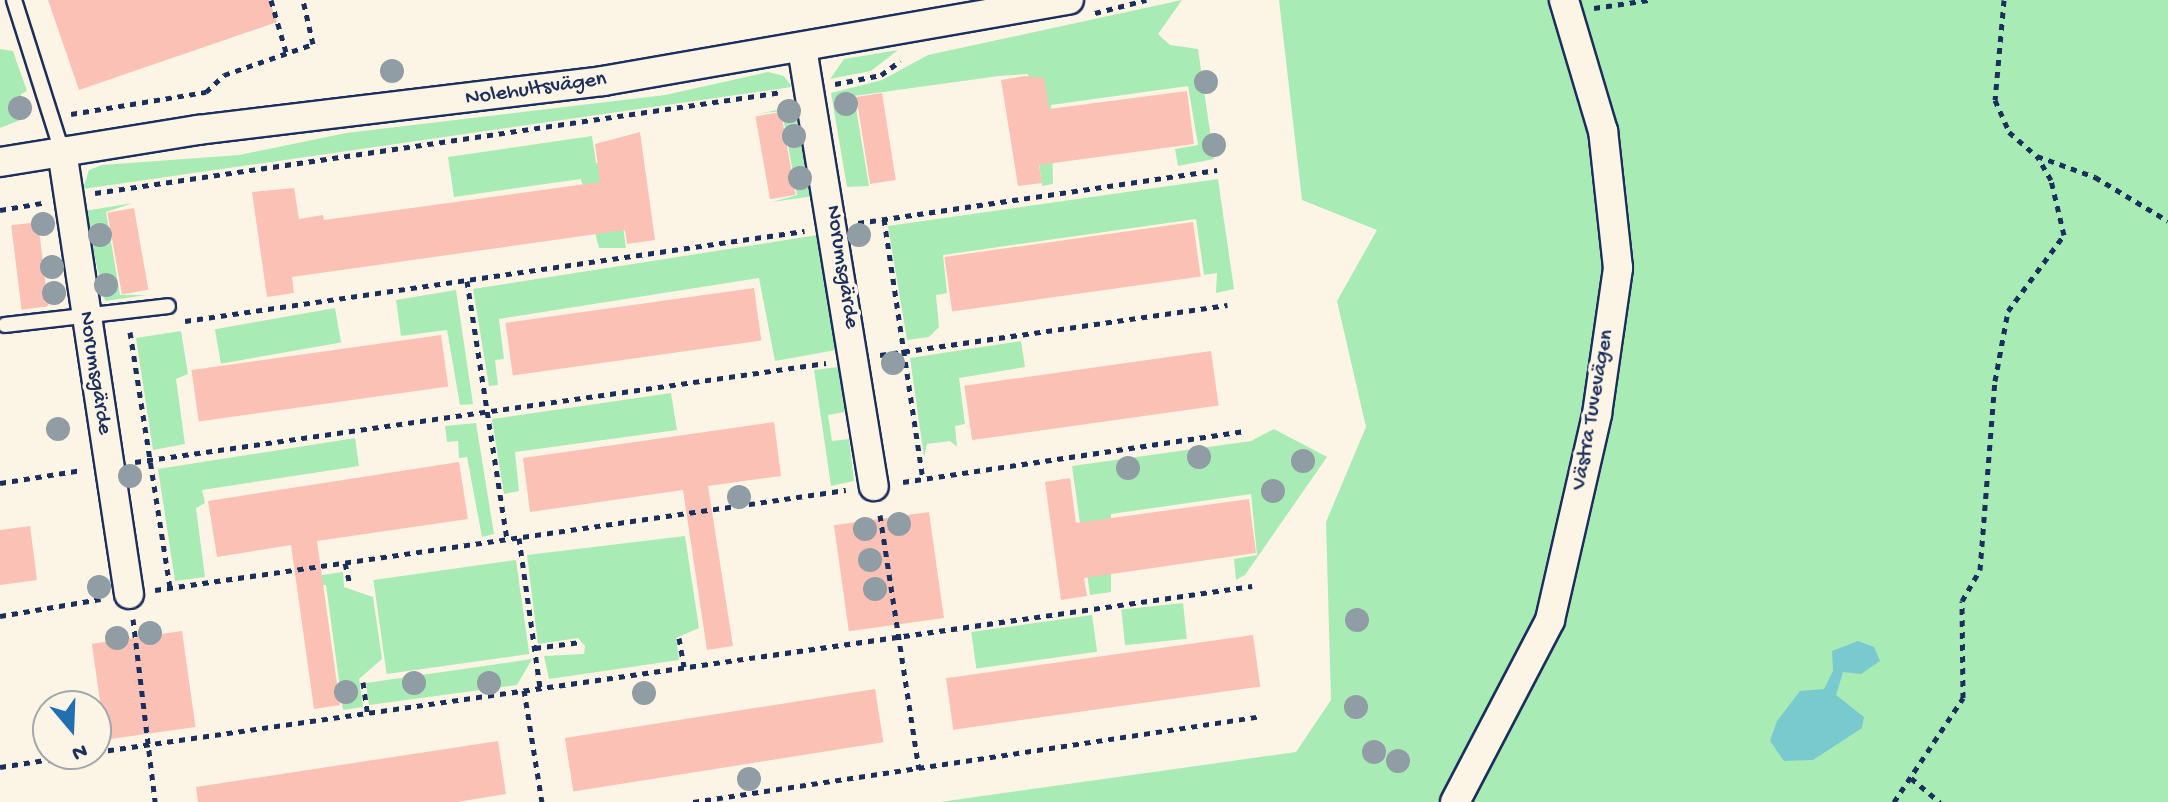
<!DOCTYPE html>
<html>
<head>
<meta charset="utf-8">
<style>
	body { margin:0 }
	#map { position:relative; width:2168px; height:802px; overflow:hidden; background:#fcf5e5; font-family:"Gochi Hand",sans-serif }
	div>[style] { position:absolute }
	.green>* { inset:0; background:#a9ebb5; transform-origin:0 0 }
	.water>* { inset:0; background:#79cacf }
	.building>* { inset:0; background:#fcc1b5; transform-origin:0 0 }
	.path>* { height:5px; margin-top:-2.5px; transform-origin:0; background:repeating-linear-gradient(90deg,#1b2f5e 0 6px,transparent 0 12px) }
	.roads { filter:drop-shadow(2px 0 #1b2f5e) drop-shadow(-2px 0 #1b2f5e) drop-shadow(0 2px #1b2f5e) drop-shadow(0 -2px #1b2f5e) }
	.service>* { height:14px; margin:-7px; padding:0 7px; transform-origin:7px; border-radius:7px; background:#fcf5e5 }
	.minor>* { height:28px; margin:-14px; padding:0 14px; transform-origin:14px; border-radius:14px; background:#fcf5e5 }
	.trees>* { width:24px; height:24px; margin:-12px; border-radius:50%; background:#909da4 }
	span { translate:-50% -50%; white-space:nowrap; text-align:center; line-height:1.15; -webkit-text-stroke:7px #fcf5e5; paint-order:stroke }
	.street-label { font-size:22px; color:#1b2f5e }
	.north { position:absolute; left:32px; top:690px; width:80px; height:80px; box-sizing:border-box; background:#fcf5e5; border:2px solid #a2a6af; border-radius:50%; rotate:161deg; font-size:22px; font-weight:700; line-height:32px; text-align:center; color:#1b2f5e }
	.north::after { content:''; display:block; margin:auto; width:28px; height:36px; background:#1f6fb2; clip-path:polygon(50% 0,100% 100%,50% 72%,0 100%) }
</style>
</head>
<body>
<div id="map">
	<div class="green">
		<i style="clip-path:polygon(1182px 0,1158px 34px,1170px 45px,1198px 49px,1214px 159px,1178px 166px,1175px 149px,1198px 145px,1188px 86px,1051px 105px,1053px 184px,1042px 186px,1028px 74px,999px 76px,854px 96px,869px 186px,847px 187px,831px 93px,882px 80px,928px 55px)"></i>
		<i style="clip-path:polygon(1279px 0,2168px 0,2168px 802px,940px 802px,1296px 752px,1331px 700px,1326px 522px,1366px 427px,1337px 301px,1377px 230px,1302px 200px)"></i>
		<i style="clip-path:polygon(0 49px,13px 51px,27px 91px,21px 94px,23px 119px,0 128px)"></i>
		<i style="clip-path:polygon(898px 50px,871px 71px,830px 79px,844px 59px)"></i>
		<i style="clip-path:polygon(768px 72px,784px 76px,792px 87px,83px 189px,89px 170px,102px 165px,239px 155px,346px 133px,665px 95px)"></i>
		<i style="clip-path:polygon(799px 106px,814px 196px,772px 202px,797px 195px,782px 111px,756px 114px)"></i>
		<i style="clip-path:polygon(592px 136px,596px 163px,614px 162px,626px 248px,599px 248px,581px 179px,454px 197px,448px 157px)"></i>
		<i style="clip-path:polygon(1218px 179px,1234px 289px,1216px 293px,1217px 273px,1204px 275px,1196px 219px,943px 255px,947px 293px,936px 295px,939px 327px,929px 337px,907px 340px,888px 226px)"></i>
		<i style="clip-path:polygon(133px 203px,106px 212px,120px 295px,147px 295px,105px 301px,84px 211px)"></i>
		<i style="clip-path:polygon(818px 235px,836px 350px,775px 361px,759px 278px,499px 319px,504px 359px,495px 360px,498px 385px,489px 386px,473px 289px)"></i>
		<i style="clip-path:polygon(456px 290px,473px 404px,460px 405px,447px 330px,401px 336px,396px 300px)"></i>
		<i style="left:335px;top:308px;width:35px;height:122px;rotate:80deg"></i>
		<i style="clip-path:polygon(181px 331px,188px 374px,176px 379px,185px 444px,153px 450px,136px 338px)"></i>
		<i style="clip-path:polygon(1021px 341px,1025px 367px,959px 378px,965px 424px,955px 426px,957px 447px,950px 441px,927px 444px,924px 457px,910px 358px)"></i>
		<i style="clip-path:polygon(838px 367px,845px 412px,828px 415px,832px 441px,849px 439px,854px 481px,831px 486px,814px 370px)"></i>
		<i style="clip-path:polygon(671px 393px,677px 430px,515px 452px,519px 491px,504px 494px,492px 419px)"></i>
		<i style="clip-path:polygon(476px 423px,494px 534px,482px 537px,467px 457px,459px 458px,458px 441px,447px 442px,445px 426px)"></i>
		<i style="clip-path:polygon(1274px 429px,1327px 457px,1245px 575px,1236px 580px,1234px 559px,1257px 555px,1251px 494px,1111px 514px,1111px 592px,1090px 595px,1072px 466px,1251px 441px)"></i>
		<i style="clip-path:polygon(355px 438px,359px 466px,202px 490px,205px 503px,196px 508px,205px 577px,175px 581px,158px 469px)"></i>
		<i style="clip-path:polygon(685px 536px,699px 628px,676px 638px,679px 660px,549px 679px,544px 656px,584px 654px,585px 646px,578px 638px,538px 644px,527px 555px)"></i>
		<i style="left:516px;top:560px;width:95px;height:144px;rotate:82deg"></i>
		<i style="clip-path:polygon(343px 572px,344px 587px,373px 597px,382px 659px,359px 679px,363px 707px,343px 710px,326px 585px,309px 586px,308px 577px)"></i>
		<i style="left:1183px;top:603px;width:36px;height:62px;rotate:84deg"></i>
		<i style="left:1092px;top:615px;width:37px;height:122px;rotate:82deg"></i>
		<i style="clip-path:polygon(532px 659px,517px 685px,369px 705px,366px 683px)"></i>
	</div>
	<div class="water">
		<i style="clip-path:polygon(1858px 641px,1874px 647px,1880px 661px,1861px 674px,1843px 672px,1836px 695px,1864px 717px,1862px 728px,1813px 760px,1784px 761px,1770px 741px,1777px 721px,1800px 691px,1824px 689px,1833px 671px,1832px 651px)"></i>
	</div>
	<div class="building">
		<i style="clip-path:polygon(48px 0,269px 0,277px 22px,79px 90px)"></i>
		<i style="clip-path:polygon(1025px 76px,1044px 78px,1049px 109px,1187px 91px,1194px 144px,1039px 165px,1042px 183px,1018px 186px,1001px 80px)"></i>
		<i style="left:882px;top:93px;width:88px;height:26px;rotate:81deg"></i>
		<i style="left:781px;top:112px;width:84px;height:26px;rotate:80deg"></i>
		<i style="clip-path:polygon(640px 132px,655px 240px,627px 244px,625px 230px,292px 277px,294px 293px,267px 297px,252px 192px,294px 188px,299px 219px,323px 215px,324px 220px,600px 182px,595px 144px)"></i>
		<i style="left:134px;top:208px;width:83px;height:27px;rotate:80deg"></i>
		<i style="left:38px;top:222px;width:85px;height:27px;rotate:83deg"></i>
		<i style="left:1193px;top:222px;width:55px;height:251px;rotate:82deg"></i>
		<i style="left:754px;top:288px;width:53px;height:251px;rotate:82deg"></i>
		<i style="left:441px;top:335px;width:52px;height:252px;rotate:82deg"></i>
		<i style="left:1211px;top:351px;width:55px;height:249px;rotate:82deg"></i>
		<i style="clip-path:polygon(774px 422px,781px 476px,708px 486px,733px 646px,707px 650px,683px 490px,530px 512px,523px 458px)"></i>
		<i style="clip-path:polygon(459px 462px,468px 519px,317px 541px,340px 705px,314px 709px,291px 545px,217px 557px,208px 501px)"></i>
		<i style="clip-path:polygon(1070px 478px,1076px 523px,1249px 499px,1256px 553px,1084px 578px,1087px 596px,1061px 600px,1045px 482px)"></i>
		<i style="left:929px;top:512px;width:107px;height:96px;rotate:82deg"></i>
		<i style="clip-path:polygon(30px 526px,37px 580px,0 585px,0 530px)"></i>
		<i style="left:182px;top:631px;width:97px;height:91px;rotate:82deg"></i>
		<i style="left:1253px;top:635px;width:52px;height:310px;rotate:82deg"></i>
		<i style="left:875px;top:689px;width:54px;height:314px;rotate:81deg"></i>
		<i style="clip-path:polygon(498px 741px,506px 794px,457px 802px,198px 802px,196px 787px)"></i>
	</div>
	<div class="path">
		<i style="left:271px;top:0;width:54px;rotate:73.9deg"></i>
		<i style="left:2004px;top:0;width:100px;rotate:95.1deg"></i>
		<i style="left:1995px;top:100px;width:35px;rotate:66deg"></i>
		<i style="left:2009px;top:132px;width:37px;rotate:41deg"></i>
		<i style="left:2037px;top:156px;width:62px;rotate:19.9deg"></i>
		<i style="left:2095px;top:177px;width:85px;rotate:31.1deg"></i>
		<i style="left:1594px;top:8px;width:55px;rotate:-8.4deg"></i>
		<i style="left:1095px;top:13px;width:53px;rotate:-14.3deg"></i>
		<i style="left:835px;top:84px;width:47px;rotate:-11.1deg"></i>
		<i style="left:881px;top:75px;width:24px;rotate:-36deg"></i>
		<i style="left:71px;top:114px;width:137px;rotate:-9.3deg"></i>
		<i style="left:206px;top:92px;width:25px;rotate:-43deg"></i>
		<i style="left:224px;top:75px;width:94px;rotate:-19.2deg"></i>
		<i style="left:313px;top:44px;width:45px;rotate:-102.8deg"></i>
		<i style="left:95px;top:193px;width:694px;rotate:-8.36deg"></i>
		<i style="left:0;top:210px;width:43px;rotate:-9.5deg"></i>
		<i style="left:884px;top:219px;width:263px;rotate:81.5deg"></i>
		<i style="left:858px;top:223px;width:363px;rotate:-8.4deg"></i>
		<i style="left:467px;top:281px;width:262px;rotate:81.2deg"></i>
		<i style="left:185px;top:321px;width:626px;rotate:-8.27deg"></i>
		<i style="left:130px;top:332px;width:259px;rotate:81.1deg"></i>
		<i style="left:880px;top:355px;width:351px;rotate:-8.2deg"></i>
		<i style="left:135px;top:462px;width:698px;rotate:-8.15deg"></i>
		<i style="left:903px;top:482px;width:347px;rotate:-8.5deg"></i>
		<i style="left:0;top:483px;width:83px;rotate:-9deg"></i>
		<i style="left:880px;top:515px;width:257px;rotate:81.3deg"></i>
		<i style="left:519px;top:538px;width:150px;rotate:82deg"></i>
		<i style="left:345px;top:563px;width:22px;rotate:77deg"></i>
		<i style="left:155px;top:590px;width:698px;rotate:-8.23deg"></i>
		<i style="left:0;top:616px;width:102px;rotate:-9.6deg"></i>
		<i style="left:133px;top:619px;width:184px;rotate:83.1deg"></i>
		<i style="left:679px;top:638px;width:29px;rotate:80deg"></i>
		<i style="left:535px;top:648px;width:46px;rotate:-7.4deg"></i>
		<i style="left:363px;top:682px;width:30px;rotate:82deg"></i>
		<i style="left:524px;top:690px;width:113px;rotate:80.9deg"></i>
		<i style="left:96px;top:752px;width:1168px;rotate:-8.17deg"></i>
		<i style="left:0;top:767px;width:85px;rotate:-8.8deg"></i>
		<i style="left:1911px;top:778px;width:38px;rotate:40deg"></i>
		<i style="left:693px;top:802px;width:575px;rotate:-8.59deg"></i>
		<i style="left:1894px;top:802px;width:125px;rotate:-56.4deg"></i>
		<i style="left:1963px;top:698px;width:97px;rotate:-90.6deg"></i>
		<i style="left:1962px;top:601px;width:36px;rotate:-60deg"></i>
		<i style="left:1980px;top:570px;width:190px;rotate:-85.5deg"></i>
		<i style="left:1995px;top:381px;width:71px;rotate:-79.5deg"></i>
		<i style="left:2008px;top:311px;width:94px;rotate:-53.6deg"></i>
		<i style="left:2064px;top:235px;width:57px;rotate:-103.3deg"></i>
		<i style="left:2051px;top:180px;width:28px;rotate:-120deg"></i>
	</div>
	<div class="roads">
		<div class="service">
			<i style="left:14px;top:0;width:158px;rotate:72.4deg"></i>
			<i style="left:5px;top:325px;width:164px;rotate:-6.6deg"></i>
		</div>
		<div class="minor">
			<i style="left:802px;top:48px;width:444px;rotate:80.7deg"></i>
			<i style="left:62px;top:151px;width:448px;rotate:81.4deg"></i>
			<i style="left:0;top:162px;width:201px;rotate:-9.2deg"></i>
			<i style="left:198px;top:130px;width:408px;rotate:-6.9deg"></i>
			<i style="left:603px;top:81px;width:473px;rotate:-9.9deg"></i>
			<i style="left:1455px;top:802px;width:205px;rotate:-62.4deg"></i>
			<i style="left:1550px;top:620px;width:211px;rotate:-77.1deg"></i>
			<i style="left:1597px;top:414px;width:148px;rotate:-81.8deg"></i>
			<i style="left:1618px;top:268px;width:138px;rotate:-96.2deg"></i>
			<i style="left:1603px;top:131px;width:137px;rotate:-106.6deg"></i>
		</div>
	</div>
	<div class="trees">
		<i style="left:392px;top:71px"></i>
		<i style="left:1206px;top:82px"></i>
		<i style="left:846px;top:104px"></i>
		<i style="left:20px;top:108px"></i>
		<i style="left:789px;top:111px"></i>
		<i style="left:794px;top:136px"></i>
		<i style="left:1214px;top:145px"></i>
		<i style="left:800px;top:178px"></i>
		<i style="left:43px;top:224px"></i>
		<i style="left:100px;top:235px"></i>
		<i style="left:859px;top:235px"></i>
		<i style="left:52px;top:267px"></i>
		<i style="left:106px;top:285px"></i>
		<i style="left:54px;top:293px"></i>
		<i style="left:893px;top:363px"></i>
		<i style="left:58px;top:429px"></i>
		<i style="left:1199px;top:457px"></i>
		<i style="left:1303px;top:461px"></i>
		<i style="left:1128px;top:468px"></i>
		<i style="left:130px;top:476px"></i>
		<i style="left:1273px;top:491px"></i>
		<i style="left:739px;top:497px"></i>
		<i style="left:899px;top:524px"></i>
		<i style="left:865px;top:529px"></i>
		<i style="left:870px;top:560px"></i>
		<i style="left:99px;top:587px"></i>
		<i style="left:875px;top:589px"></i>
		<i style="left:1357px;top:620px"></i>
		<i style="left:150px;top:633px"></i>
		<i style="left:117px;top:638px"></i>
		<i style="left:414px;top:683px"></i>
		<i style="left:489px;top:683px"></i>
		<i style="left:346px;top:692px"></i>
		<i style="left:644px;top:693px"></i>
		<i style="left:1356px;top:707px"></i>
		<i style="left:1374px;top:752px"></i>
		<i style="left:1398px;top:761px"></i>
		<i style="left:749px;top:779px"></i>
	</div>
	<div class="street-label">
		<span style="left:536px;top:90px;rotate:-8deg">Nolehultsvägen</span>
		<span style="left:841px;top:267px;rotate:81deg">Norumsgärde</span>
		<span style="left:94px;top:373px;rotate:81deg">Norumsgärde</span>
		<span style="left:1594px;top:410px;rotate:-80deg">Västra Tuvevägen</span>
	</div>
	<div class="north">N</div>
</div>
</body>
</html>
